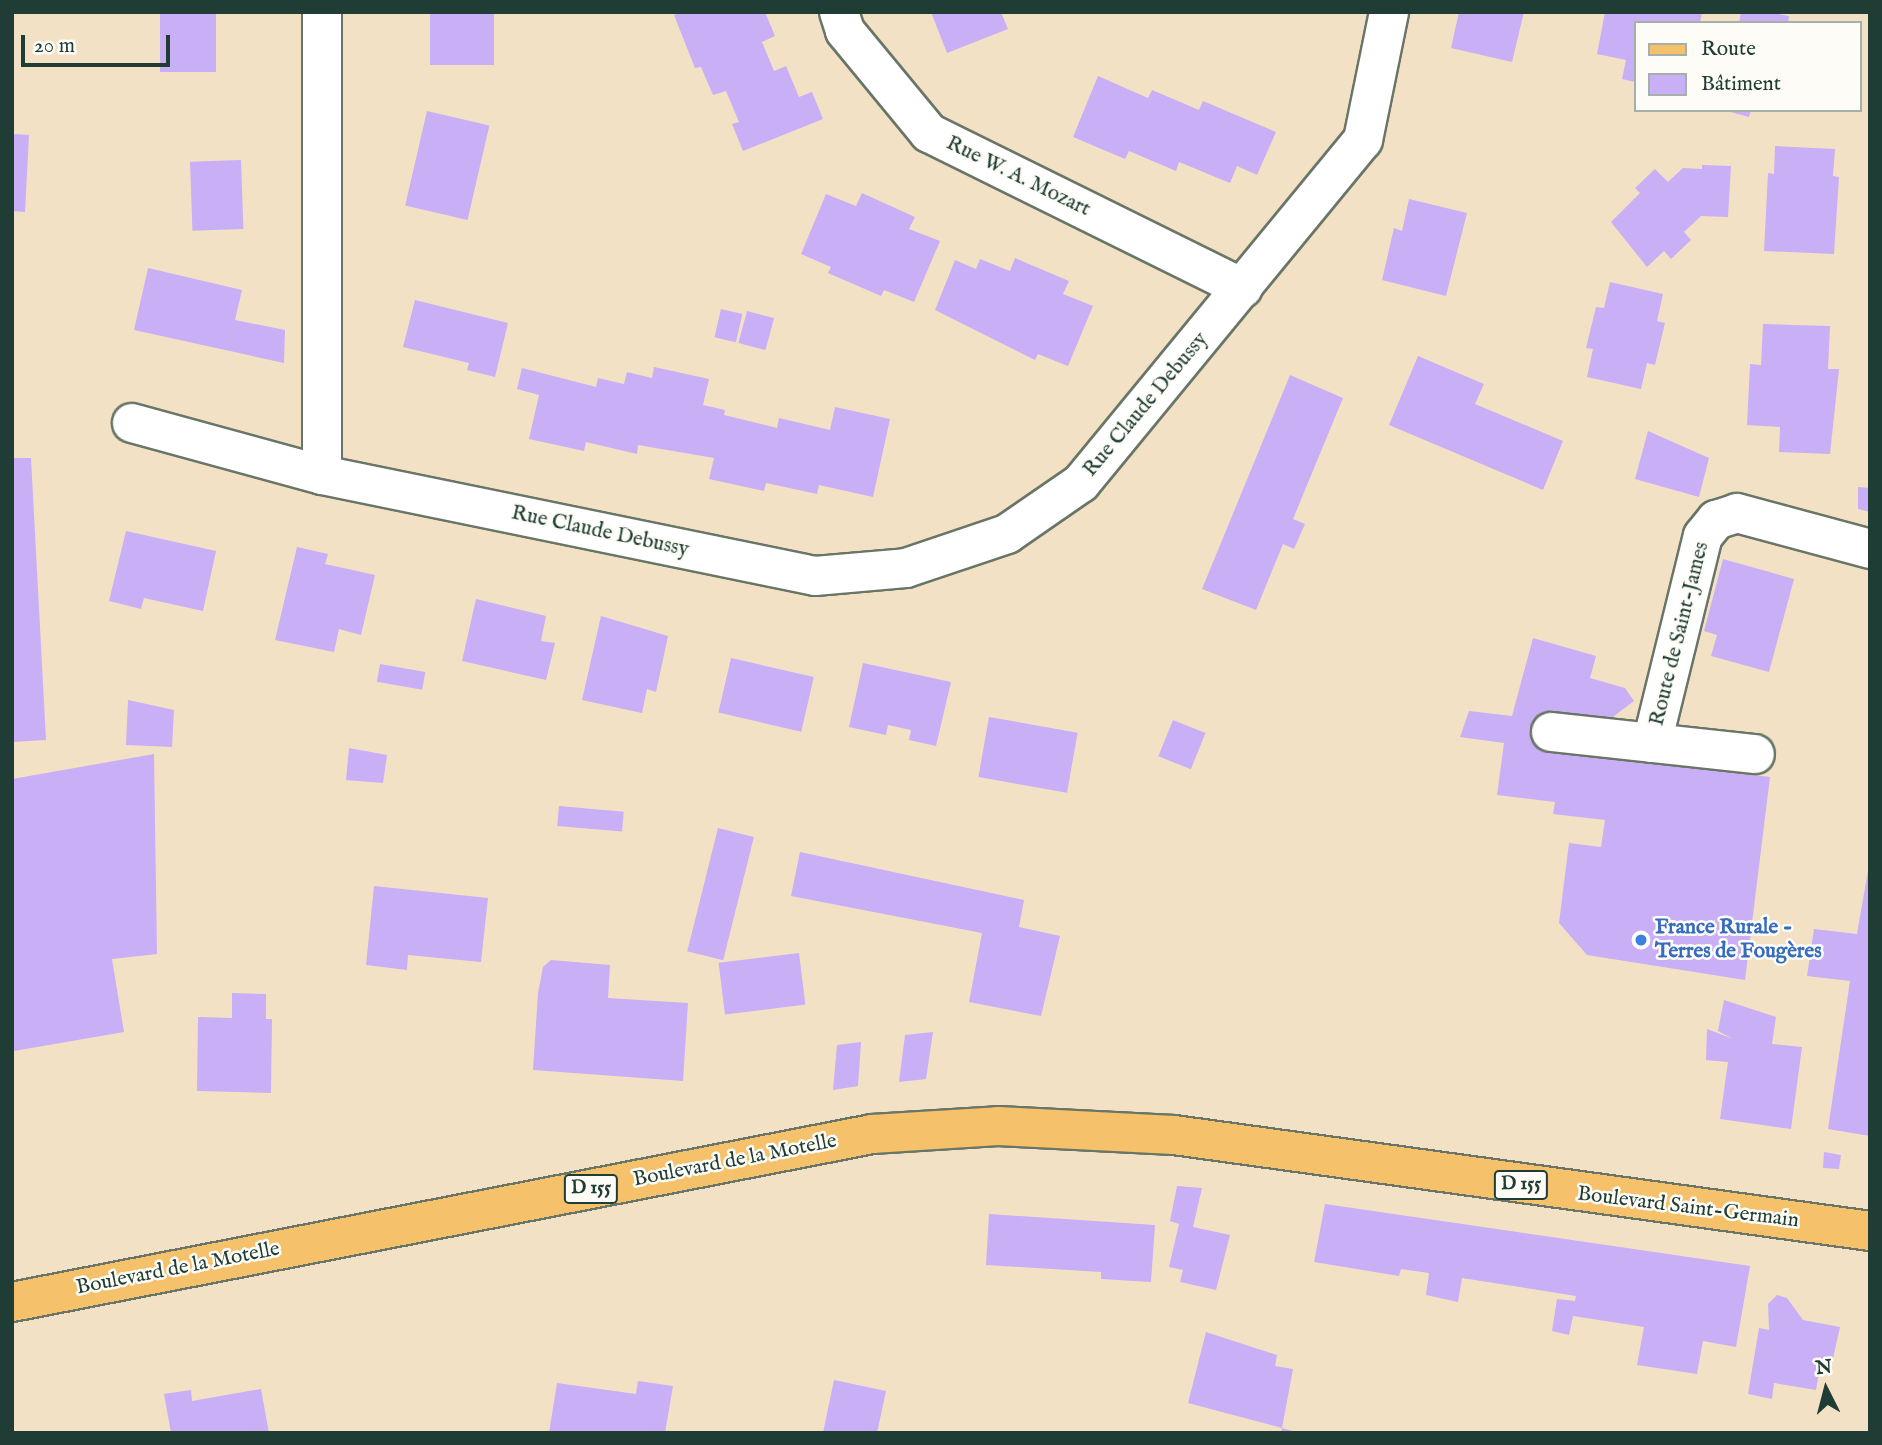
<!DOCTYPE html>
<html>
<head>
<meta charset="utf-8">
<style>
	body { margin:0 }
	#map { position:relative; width:1882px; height:1445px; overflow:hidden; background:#f3e1c6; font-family:"IM FELL English",serif }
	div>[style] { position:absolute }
	.building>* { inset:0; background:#c8aff6; transform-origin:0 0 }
	.roads { filter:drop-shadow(2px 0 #697667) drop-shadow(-2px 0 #697667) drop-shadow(0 2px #697667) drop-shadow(0 -2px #697667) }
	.minor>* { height:38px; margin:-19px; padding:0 19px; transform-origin:19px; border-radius:19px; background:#fff }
	.major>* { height:38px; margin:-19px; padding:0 19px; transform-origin:19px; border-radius:19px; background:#f5c16b }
	.dots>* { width:19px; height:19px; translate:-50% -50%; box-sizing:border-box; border:4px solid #fdfcf7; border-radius:50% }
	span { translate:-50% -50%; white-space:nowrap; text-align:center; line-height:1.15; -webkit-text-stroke:5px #fdfcf7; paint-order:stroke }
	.shield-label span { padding:2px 5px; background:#fdfcf7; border:2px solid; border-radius:5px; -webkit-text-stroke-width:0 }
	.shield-label { font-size:19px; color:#1f3d34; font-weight:700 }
	.street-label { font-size:21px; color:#1f3d34 }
	.shop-label { font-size:21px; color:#366cbe; font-weight:700 }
	.left { translate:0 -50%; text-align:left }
	.frame { position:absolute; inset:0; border:14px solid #1f3d34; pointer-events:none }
	.legend { position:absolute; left:1634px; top:21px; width:228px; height:91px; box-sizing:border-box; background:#fdfcf7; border:2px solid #a4b0a9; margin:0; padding:9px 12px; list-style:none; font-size:21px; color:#1f3d34 }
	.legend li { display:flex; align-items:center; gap:14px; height:35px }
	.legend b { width:35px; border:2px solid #a4b0a9 }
	.north { position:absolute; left:1791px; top:1354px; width:70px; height:70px; -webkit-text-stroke:5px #fdfcf7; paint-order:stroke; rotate:354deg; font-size:19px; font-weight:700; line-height:28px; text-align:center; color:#1f3d34 }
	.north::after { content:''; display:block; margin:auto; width:24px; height:32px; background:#1f3d34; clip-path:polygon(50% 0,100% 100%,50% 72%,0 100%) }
	.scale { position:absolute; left:21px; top:35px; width:149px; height:32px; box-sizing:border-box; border:4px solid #1f3d34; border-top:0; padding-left:9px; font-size:21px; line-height:24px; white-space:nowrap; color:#1f3d34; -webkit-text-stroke:5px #fdfcf7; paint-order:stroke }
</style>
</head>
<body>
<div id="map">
	<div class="building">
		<i style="left:160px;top:12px;width:56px;height:60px"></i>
		<i style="left:430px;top:12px;width:64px;height:53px"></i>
		<i style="clip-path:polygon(680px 12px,765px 12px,775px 36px,762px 42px,774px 71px,786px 66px,799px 97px,812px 92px,823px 119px,743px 151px,732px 124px,739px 122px,726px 91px,713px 95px,701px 67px,695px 68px,674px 15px)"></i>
		<i style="clip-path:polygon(931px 12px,1001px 12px,1008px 29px,947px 53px)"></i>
		<i style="clip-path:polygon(1459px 12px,1524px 12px,1512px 62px,1451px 48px)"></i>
		<i style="clip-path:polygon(1605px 12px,1700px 12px,1702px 13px,1700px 23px,1635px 23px,1635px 82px,1622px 79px,1626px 60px,1597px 54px)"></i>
		<i style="clip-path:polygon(1741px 12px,1767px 12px,1789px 16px,1788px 23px,1739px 23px)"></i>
		<i style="clip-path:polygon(1098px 76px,1148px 98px,1152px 90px,1199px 110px,1203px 101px,1276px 132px,1257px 175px,1237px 166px,1230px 183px,1179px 162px,1176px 171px,1129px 151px,1125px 159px,1073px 137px)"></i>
		<i style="clip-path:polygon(1723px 110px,1751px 110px,1749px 117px)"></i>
		<i style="left:427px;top:111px;width:64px;height:97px;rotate:13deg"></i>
		<i style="clip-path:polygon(12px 134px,29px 135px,25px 212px,12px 211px)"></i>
		<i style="clip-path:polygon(1775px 146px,1835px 149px,1833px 176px,1839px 177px,1834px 254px,1764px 251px,1768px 173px,1774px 174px)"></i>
		<i style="left:241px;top:160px;width:69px;height:51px;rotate:88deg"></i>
		<i style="clip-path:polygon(1702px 165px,1731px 166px,1728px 217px,1701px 216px,1684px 232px,1691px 240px,1671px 259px,1664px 251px,1647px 267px,1611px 222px,1640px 193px,1635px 188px,1655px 169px,1668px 182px,1683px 168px,1702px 169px)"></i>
		<i style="clip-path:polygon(862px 193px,915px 217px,909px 229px,940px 241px,914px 302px,884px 290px,881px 296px,828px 273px,831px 267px,801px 254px,826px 194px,856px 206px)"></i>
		<i style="clip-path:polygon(1409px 199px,1467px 213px,1446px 296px,1382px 280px,1394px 228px,1402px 231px)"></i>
		<i style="clip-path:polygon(1015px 258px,1069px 281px,1063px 294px,1093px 306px,1068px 366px,1038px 354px,1035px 360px,935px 310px,955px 260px,976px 269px,980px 259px,1010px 271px)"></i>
		<i style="clip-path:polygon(148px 268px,242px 290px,235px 320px,285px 330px,284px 363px,134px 330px)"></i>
		<i style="clip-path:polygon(1610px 282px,1663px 294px,1657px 321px,1665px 323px,1655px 365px,1647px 363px,1641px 389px,1587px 377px,1593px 349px,1586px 348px,1596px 307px,1604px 308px)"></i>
		<i style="clip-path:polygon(415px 300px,508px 323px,495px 377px,467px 370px,469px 363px,403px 347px)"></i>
		<i style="left:721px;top:309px;width:22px;height:29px;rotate:13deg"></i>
		<i style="left:747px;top:311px;width:28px;height:33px;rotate:15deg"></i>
		<i style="clip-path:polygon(1763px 324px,1830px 326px,1828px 369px,1839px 369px,1830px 454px,1779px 452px,1780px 427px,1747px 425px,1750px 364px,1761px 365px)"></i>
		<i style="clip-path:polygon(1418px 356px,1484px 384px,1475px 404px,1563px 441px,1543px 490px,1389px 425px)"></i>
		<i style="clip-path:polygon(654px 367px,709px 379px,703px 405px,725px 410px,724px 415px,777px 428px,779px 418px,830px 430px,835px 407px,890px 419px,873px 497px,819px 485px,817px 494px,766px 483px,764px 491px,709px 479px,714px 458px,638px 445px,637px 454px,586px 442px,584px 451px,529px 439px,539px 395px,517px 389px,522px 368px,596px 387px,598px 378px,624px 384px,627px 372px,652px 378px)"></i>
		<i style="clip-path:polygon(1290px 375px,1343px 398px,1293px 519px,1305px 524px,1294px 549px,1283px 544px,1256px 610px,1202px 589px)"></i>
		<i style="clip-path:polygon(1648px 431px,1709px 458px,1699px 497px,1635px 479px)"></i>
		<i style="clip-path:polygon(12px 458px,31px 458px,46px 740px,12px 742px)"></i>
		<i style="clip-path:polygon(1858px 487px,1870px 488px,1870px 512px,1858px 509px)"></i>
		<i style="clip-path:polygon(126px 531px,216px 551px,203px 611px,144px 598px,141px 609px,109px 601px)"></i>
		<i style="clip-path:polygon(297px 547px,328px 554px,325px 564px,375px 575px,361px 635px,339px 629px,334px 652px,275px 640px)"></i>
		<i style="clip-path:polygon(1723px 559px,1794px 579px,1769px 672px,1711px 656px,1717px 635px,1704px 631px)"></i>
		<i style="clip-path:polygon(476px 599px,546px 616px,541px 641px,555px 643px,546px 680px,462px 661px)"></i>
		<i style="clip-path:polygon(601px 616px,668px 636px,656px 692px,647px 689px,642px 713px,582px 700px)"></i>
		<i style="clip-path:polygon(1533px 638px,1596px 656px,1590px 678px,1625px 688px,1634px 701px,1602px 725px,1540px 719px,1537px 748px,1770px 777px,1745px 980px,1587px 955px,1559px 923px,1569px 843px,1601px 847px,1605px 820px,1553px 814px,1555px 802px,1497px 795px,1504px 743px,1460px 737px,1469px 711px,1512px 716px)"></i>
		<i style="left:731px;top:658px;width:85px;height:56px;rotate:13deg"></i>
		<i style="clip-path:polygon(863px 663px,951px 682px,936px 746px,909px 740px,911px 730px,888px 725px,886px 735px,849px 727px)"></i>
		<i style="left:380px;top:664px;width:46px;height:18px;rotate:10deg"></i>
		<i style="clip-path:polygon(128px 700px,174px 710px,172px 747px,126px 745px)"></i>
		<i style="left:989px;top:717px;width:90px;height:61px;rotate:10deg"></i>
		<i style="left:1173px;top:720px;width:35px;height:39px;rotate:22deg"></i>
		<i style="clip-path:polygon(349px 748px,387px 755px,383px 783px,346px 780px)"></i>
		<i style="clip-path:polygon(154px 754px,157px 954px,112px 959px,124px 1032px,14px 1051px,12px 779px)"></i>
		<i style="left:559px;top:806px;width:65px;height:20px;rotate:5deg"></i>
		<i style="left:718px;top:828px;width:37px;height:127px;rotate:14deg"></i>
		<i style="clip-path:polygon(800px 852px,1024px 900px,1019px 927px,1060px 936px,1041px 1016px,969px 1002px,982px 933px,791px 896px)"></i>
		<i style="clip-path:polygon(1870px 859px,1870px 1136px,1828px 1129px,1850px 981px,1807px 976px,1814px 929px,1857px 934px)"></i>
		<i style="clip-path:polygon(374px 886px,488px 898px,481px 962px,408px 955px,407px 970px,366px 965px)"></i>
		<i style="left:799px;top:953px;width:52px;height:81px;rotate:83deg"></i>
		<i style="clip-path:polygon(551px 960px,610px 965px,608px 998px,688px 1003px,683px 1081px,533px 1070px,538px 993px,543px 967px)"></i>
		<i style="clip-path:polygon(232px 993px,266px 994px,266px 1019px,272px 1019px,271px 1093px,197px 1091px,198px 1017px,232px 1018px)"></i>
		<i style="clip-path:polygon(1724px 1000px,1776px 1017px,1772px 1044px,1802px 1047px,1791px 1129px,1720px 1119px,1728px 1062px,1706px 1060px,1707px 1029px,1733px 1039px,1718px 1031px)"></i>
		<i style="clip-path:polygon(933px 1032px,926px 1079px,899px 1082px,905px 1035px)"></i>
		<i style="clip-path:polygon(861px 1042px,858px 1086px,833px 1090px,837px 1045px)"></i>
		<i style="clip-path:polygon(1824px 1152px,1841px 1155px,1839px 1169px,1823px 1168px)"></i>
		<i style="clip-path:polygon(1177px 1186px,1202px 1188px,1193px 1227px,1230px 1235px,1216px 1290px,1180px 1282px,1183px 1270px,1169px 1267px,1179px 1224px,1170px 1221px)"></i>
		<i style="clip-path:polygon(1325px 1204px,1750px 1266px,1736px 1347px,1703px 1341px,1697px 1374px,1637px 1365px,1644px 1327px,1573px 1316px,1569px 1335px,1552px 1331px,1557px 1299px,1575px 1301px,1576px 1296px,1462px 1278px,1458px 1302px,1426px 1295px,1429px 1273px,1401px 1269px,1399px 1276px,1314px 1262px)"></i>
		<i style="clip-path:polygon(989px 1214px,1155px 1225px,1151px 1282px,1101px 1279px,1101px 1272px,986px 1265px)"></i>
		<i style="clip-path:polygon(1777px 1295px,1787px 1298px,1803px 1320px,1840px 1327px,1832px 1363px,1821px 1362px,1816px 1390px,1774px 1383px,1772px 1399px,1748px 1394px,1759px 1328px,1769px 1330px,1768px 1304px)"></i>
		<i style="clip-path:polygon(1206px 1332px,1277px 1355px,1275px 1366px,1293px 1369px,1282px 1428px,1300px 1433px,1281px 1433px,1282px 1428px,1188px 1403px)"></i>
		<i style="clip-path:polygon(834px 1380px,886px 1391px,877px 1433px,823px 1433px)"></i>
		<i style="clip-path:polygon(638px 1381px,673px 1386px,665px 1433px,549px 1433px,557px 1383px,636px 1394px)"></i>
		<i style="clip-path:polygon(261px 1389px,269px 1433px,171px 1433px,164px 1394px,191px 1390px,192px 1401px)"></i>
	</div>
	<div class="roads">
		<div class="minor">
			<i style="left:322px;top:12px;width:463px;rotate:90deg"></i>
			<i style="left:839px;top:12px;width:20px;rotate:72deg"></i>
			<i style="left:845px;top:31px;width:132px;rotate:50.5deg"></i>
			<i style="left:929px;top:133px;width:350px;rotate:26.3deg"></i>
			<i style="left:132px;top:423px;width:197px;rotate:15.3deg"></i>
			<i style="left:322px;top:475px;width:503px;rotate:11.58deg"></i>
			<i style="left:815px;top:576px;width:91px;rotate:-5deg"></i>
			<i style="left:906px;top:568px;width:107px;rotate:-18.6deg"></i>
			<i style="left:1007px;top:534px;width:90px;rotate:-34.6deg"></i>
			<i style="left:1081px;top:483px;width:444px;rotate:-50.6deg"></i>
			<i style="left:1363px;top:140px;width:131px;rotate:-78.5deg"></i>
			<i style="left:1551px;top:732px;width:205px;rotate:6.2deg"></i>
			<i style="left:1652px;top:743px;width:213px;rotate:-76.2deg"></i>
			<i style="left:1703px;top:536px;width:21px;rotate:-51deg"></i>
			<i style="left:1716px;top:520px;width:22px;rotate:-18deg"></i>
			<i style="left:1737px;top:513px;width:138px;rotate:15.1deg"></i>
		</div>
		<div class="major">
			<i style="left:12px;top:1302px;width:876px;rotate:-11.05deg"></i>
			<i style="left:872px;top:1134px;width:126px;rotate:-3.6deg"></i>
			<i style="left:998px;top:1126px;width:176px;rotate:2.9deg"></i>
			<i style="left:1174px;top:1135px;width:703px;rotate:7.85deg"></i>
		</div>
	</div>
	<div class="dots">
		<i style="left:1641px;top:940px;background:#3f7fe0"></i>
	</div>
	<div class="shield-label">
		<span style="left:1521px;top:1185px">D 155</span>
		<span style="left:591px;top:1189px">D 155</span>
	</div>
	<div class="street-label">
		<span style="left:1018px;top:177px;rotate:26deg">Rue W. A. Mozart</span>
		<span style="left:1146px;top:405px;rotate:-50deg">Rue Claude Debussy</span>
		<span style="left:600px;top:532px;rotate:12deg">Rue Claude Debussy</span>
		<span style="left:1680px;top:634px;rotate:-76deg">Route de Saint-James</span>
		<span style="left:735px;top:1161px;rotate:-11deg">Boulevard de la Motelle</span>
		<span style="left:1688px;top:1208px;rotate:7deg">Boulevard Saint-Germain</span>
		<span style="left:178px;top:1269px;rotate:-11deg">Boulevard de la Motelle</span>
	</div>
	<div class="shop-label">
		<span class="left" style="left:1655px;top:940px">France Rurale -<br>Terres de Fougères</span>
	</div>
	<div class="frame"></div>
	<ul class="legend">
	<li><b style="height:9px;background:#f5c16b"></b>Route</li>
	<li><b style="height:19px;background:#c8aff6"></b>Bâtiment</li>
	</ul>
	<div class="north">N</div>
	<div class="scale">20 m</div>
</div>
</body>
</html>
